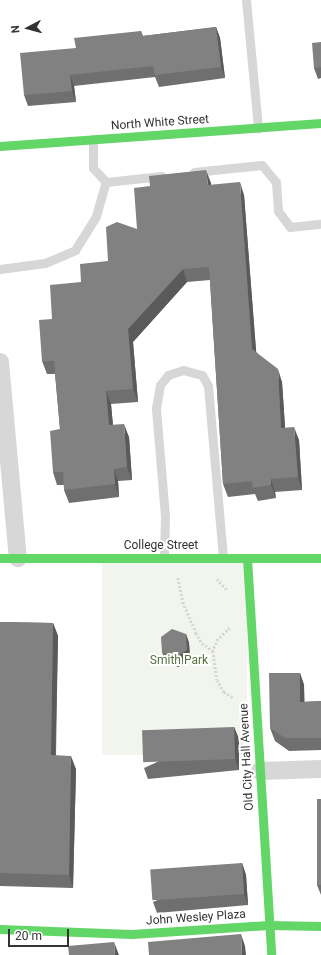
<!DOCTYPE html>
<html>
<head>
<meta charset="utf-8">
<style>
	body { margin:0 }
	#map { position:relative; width:321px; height:955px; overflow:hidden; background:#fff; font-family:Roboto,sans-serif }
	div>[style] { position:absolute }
	.green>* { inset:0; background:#f1f5ed; transform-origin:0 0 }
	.path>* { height:2.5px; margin-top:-1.25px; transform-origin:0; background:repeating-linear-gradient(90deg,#d6d6d6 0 2px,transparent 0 4px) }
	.lane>* { height:9px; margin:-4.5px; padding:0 4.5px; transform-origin:4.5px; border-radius:4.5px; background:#d7d7d7 }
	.street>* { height:18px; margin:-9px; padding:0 9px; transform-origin:9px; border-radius:9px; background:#d7d7d7 }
	.fast>* { height:9px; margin:-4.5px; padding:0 4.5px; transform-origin:4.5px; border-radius:4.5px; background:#63d668 }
	.wall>* { inset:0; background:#6f6f6f }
	.shaded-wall>* { inset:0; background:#5a5a5a }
	.building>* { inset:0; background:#818181; transform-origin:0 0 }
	span { translate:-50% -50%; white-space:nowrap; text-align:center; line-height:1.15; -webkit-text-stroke:4px #fff; paint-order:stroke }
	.street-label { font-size:12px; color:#333 }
	.park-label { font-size:12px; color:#56703f }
	.north { position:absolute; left:8px; top:8px; width:40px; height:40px; -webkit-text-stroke:3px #fff; paint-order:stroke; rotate:264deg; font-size:11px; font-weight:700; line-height:16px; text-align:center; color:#333 }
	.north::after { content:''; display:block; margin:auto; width:14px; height:18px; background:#333; clip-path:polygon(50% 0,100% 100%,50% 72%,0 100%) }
	.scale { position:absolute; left:8px; top:929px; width:61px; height:18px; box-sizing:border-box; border:2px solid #333; border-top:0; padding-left:5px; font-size:12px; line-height:14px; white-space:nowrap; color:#333; -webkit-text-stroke:3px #fff; paint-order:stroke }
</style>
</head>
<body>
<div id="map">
	<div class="green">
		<i style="left:102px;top:558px;width:145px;height:197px"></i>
	</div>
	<div class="path">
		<i style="left:178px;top:578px;width:25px;rotate:78deg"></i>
		<i style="left:183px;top:602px;width:34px;rotate:67deg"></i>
		<i style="left:196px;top:633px;width:12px;rotate:59deg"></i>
		<i style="left:202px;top:643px;width:14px;rotate:36deg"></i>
		<i style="left:217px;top:579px;width:15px;rotate:48deg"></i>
		<i style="left:230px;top:628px;width:16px;rotate:137deg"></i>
		<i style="left:218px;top:639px;width:13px;rotate:113deg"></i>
		<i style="left:213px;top:651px;width:29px;rotate:82deg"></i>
		<i style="left:217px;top:680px;width:14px;rotate:60deg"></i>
		<i style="left:224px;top:692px;width:12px;rotate:31deg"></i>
	</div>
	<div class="lane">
		<i style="left:246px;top:0;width:129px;rotate:84.6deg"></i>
		<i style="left:93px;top:139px;width:29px;rotate:90deg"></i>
		<i style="left:93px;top:168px;width:19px;rotate:47deg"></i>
		<i style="left:106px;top:182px;width:56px;rotate:-6.1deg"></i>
		<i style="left:194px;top:172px;width:68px;rotate:-5.9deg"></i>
		<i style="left:262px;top:165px;width:22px;rotate:51deg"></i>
		<i style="left:276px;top:182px;width:29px;rotate:86deg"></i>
		<i style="left:278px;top:211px;width:20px;rotate:53deg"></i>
		<i style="left:290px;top:227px;width:31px;rotate:-6deg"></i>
		<i style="left:0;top:269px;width:45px;rotate:-7.6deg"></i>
		<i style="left:45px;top:263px;width:33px;rotate:-23deg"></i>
		<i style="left:75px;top:250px;width:40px;rotate:-58deg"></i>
		<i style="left:96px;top:216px;width:35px;rotate:-74deg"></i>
		<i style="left:164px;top:557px;width:41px;rotate:-88.6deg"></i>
		<i style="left:165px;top:516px;width:108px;rotate:-94.8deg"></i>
		<i style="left:156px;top:408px;width:23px;rotate:-80deg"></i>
		<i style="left:160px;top:385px;width:13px;rotate:-51deg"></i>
		<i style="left:168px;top:375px;width:16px;rotate:-18deg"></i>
		<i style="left:183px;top:370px;width:20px;rotate:15deg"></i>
		<i style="left:202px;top:375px;width:13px;rotate:61deg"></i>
		<i style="left:208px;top:386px;width:173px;rotate:85deg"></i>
	</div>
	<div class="street">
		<i style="left:0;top:362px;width:197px;rotate:84.8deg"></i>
		<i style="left:260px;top:771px;width:61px;rotate:-1.9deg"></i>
	</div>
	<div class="fast">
		<i style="left:0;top:146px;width:322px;rotate:-4.1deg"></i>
		<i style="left:0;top:558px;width:321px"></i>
		<i style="left:247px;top:558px;width:398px;rotate:86.5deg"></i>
		<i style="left:0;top:929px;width:132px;rotate:2.2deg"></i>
		<i style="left:132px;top:934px;width:137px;rotate:-3.8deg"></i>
		<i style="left:269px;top:925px;width:52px;rotate:1.1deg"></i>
	</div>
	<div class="wall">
		<i style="clip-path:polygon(216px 27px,220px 38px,225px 78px,159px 87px,155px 77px,74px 86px,76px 102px,28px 106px,24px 95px,76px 48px,141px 31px,143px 36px)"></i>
		<i style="clip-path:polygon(321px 42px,321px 78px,318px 79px,314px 68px)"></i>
		<i style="clip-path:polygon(211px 183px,211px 185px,244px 195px,256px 352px,282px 382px,285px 428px,299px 440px,302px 490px,275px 492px,276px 498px,258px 501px,255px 494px,228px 497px,223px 484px,210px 280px,187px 282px,133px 342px,138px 402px,111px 404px,113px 425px,129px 437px,132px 480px,118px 481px,119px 497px,69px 503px,64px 490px,64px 485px,57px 485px,53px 472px,60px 429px,55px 374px,47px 374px,42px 361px,52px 319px,81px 282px,108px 261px,137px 229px)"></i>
		<i style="clip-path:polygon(0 622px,53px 623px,58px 636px,56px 755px,76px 769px,73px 888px,0 886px)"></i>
		<i style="clip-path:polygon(186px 634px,189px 643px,190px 659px,178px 667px,165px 660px,162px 652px)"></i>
		<i style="clip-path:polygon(300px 673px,304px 685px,304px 702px,321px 701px,321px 750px,289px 751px,275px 741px,270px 728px)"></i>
		<i style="clip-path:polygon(234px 727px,239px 739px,239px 770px,148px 779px,144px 768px)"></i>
		<i style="clip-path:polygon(321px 799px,321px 895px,317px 885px)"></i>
		<i style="clip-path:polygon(242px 863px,246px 875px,248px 905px,157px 913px,153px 902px)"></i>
	</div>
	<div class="shaded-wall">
		<i style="clip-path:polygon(216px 27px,220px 38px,225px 78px,221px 67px)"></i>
		<i style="clip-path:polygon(70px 75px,74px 86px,76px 102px,72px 91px)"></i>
		<i style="clip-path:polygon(206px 170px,211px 183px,212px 198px,208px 185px)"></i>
		<i style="clip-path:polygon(240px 182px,244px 195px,257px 362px,252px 349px)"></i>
		<i style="clip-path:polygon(183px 269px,187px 282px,133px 342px,138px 402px,133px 389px,128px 329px)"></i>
		<i style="clip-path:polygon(278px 369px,282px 382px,286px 441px,281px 428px)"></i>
		<i style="clip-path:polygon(106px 391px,111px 404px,114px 438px,109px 425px)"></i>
		<i style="clip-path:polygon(124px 424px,129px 437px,132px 480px,127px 467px)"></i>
		<i style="clip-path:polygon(294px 427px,299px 440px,302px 490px,298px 477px)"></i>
		<i style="clip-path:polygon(114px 469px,118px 481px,119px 497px,115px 484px)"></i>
		<i style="clip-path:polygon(271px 479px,275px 492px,276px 498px,271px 485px)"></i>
		<i style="clip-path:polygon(53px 623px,58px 636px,55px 768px,51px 755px)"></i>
		<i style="clip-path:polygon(186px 634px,189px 643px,190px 659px,178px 667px,175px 658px)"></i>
		<i style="clip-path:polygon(300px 673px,304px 685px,305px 714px,300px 702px)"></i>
		<i style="clip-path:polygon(234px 727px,239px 739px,239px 770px,235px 759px)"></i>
		<i style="clip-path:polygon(71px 756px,76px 769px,73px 888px,69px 875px)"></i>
		<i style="clip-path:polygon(242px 863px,246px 875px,248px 905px,244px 894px)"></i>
		<i style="clip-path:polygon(241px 934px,245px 946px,246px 955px,242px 955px)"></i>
		<i style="clip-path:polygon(114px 942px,119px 955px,115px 955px)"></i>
	</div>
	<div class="building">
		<i style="clip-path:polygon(216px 27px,221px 67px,155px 75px,153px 66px,70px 75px,72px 91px,24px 95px,20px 53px,76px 48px,74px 38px,141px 31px,142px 36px)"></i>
		<i style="clip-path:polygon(321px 42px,321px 67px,314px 68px,312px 43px)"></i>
		<i style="clip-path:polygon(206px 170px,208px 185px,240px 182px,252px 349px,278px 369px,281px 428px,294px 427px,298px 477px,271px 479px,271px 485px,253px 488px,252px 481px,223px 484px,209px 267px,183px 269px,128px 329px,133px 389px,106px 391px,109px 425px,124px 424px,127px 467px,114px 469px,115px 484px,64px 490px,63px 472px,53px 472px,50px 431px,60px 429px,54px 361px,42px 361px,39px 320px,52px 319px,50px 285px,81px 282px,80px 264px,108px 261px,106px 227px,117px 222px,137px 229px,134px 188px,150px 186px,149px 176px)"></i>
		<i style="clip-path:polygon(0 622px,53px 623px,51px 755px,71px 756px,69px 875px,0 873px)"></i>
		<i style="clip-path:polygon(172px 629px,186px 634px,187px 650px,175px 658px,162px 652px,161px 637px)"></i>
		<i style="clip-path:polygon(269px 673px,300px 673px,300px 702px,321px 701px,321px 738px,285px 738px,270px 728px)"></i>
		<i style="left:234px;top:727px;width:32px;height:92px;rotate:88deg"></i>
		<i style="left:317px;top:799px;width:4px;height:86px"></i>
		<i style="left:242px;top:863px;width:31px;height:92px;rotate:86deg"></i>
		<i style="clip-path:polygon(241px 934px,242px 955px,149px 955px,148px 942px)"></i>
		<i style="clip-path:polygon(114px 942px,115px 955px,69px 955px,68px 946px)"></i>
	</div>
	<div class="street-label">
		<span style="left:160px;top:123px;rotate:-4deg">North White Street</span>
		<span style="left:161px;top:546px">College Street</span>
		<span style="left:247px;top:757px;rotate:-93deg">Old City Hall Avenue</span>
		<span style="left:196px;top:918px;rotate:-4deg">John Wesley Plaza</span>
	</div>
	<div class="park-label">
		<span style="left:179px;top:661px">Smith Park</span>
	</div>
	<div class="north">N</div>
	<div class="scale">20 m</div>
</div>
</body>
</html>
